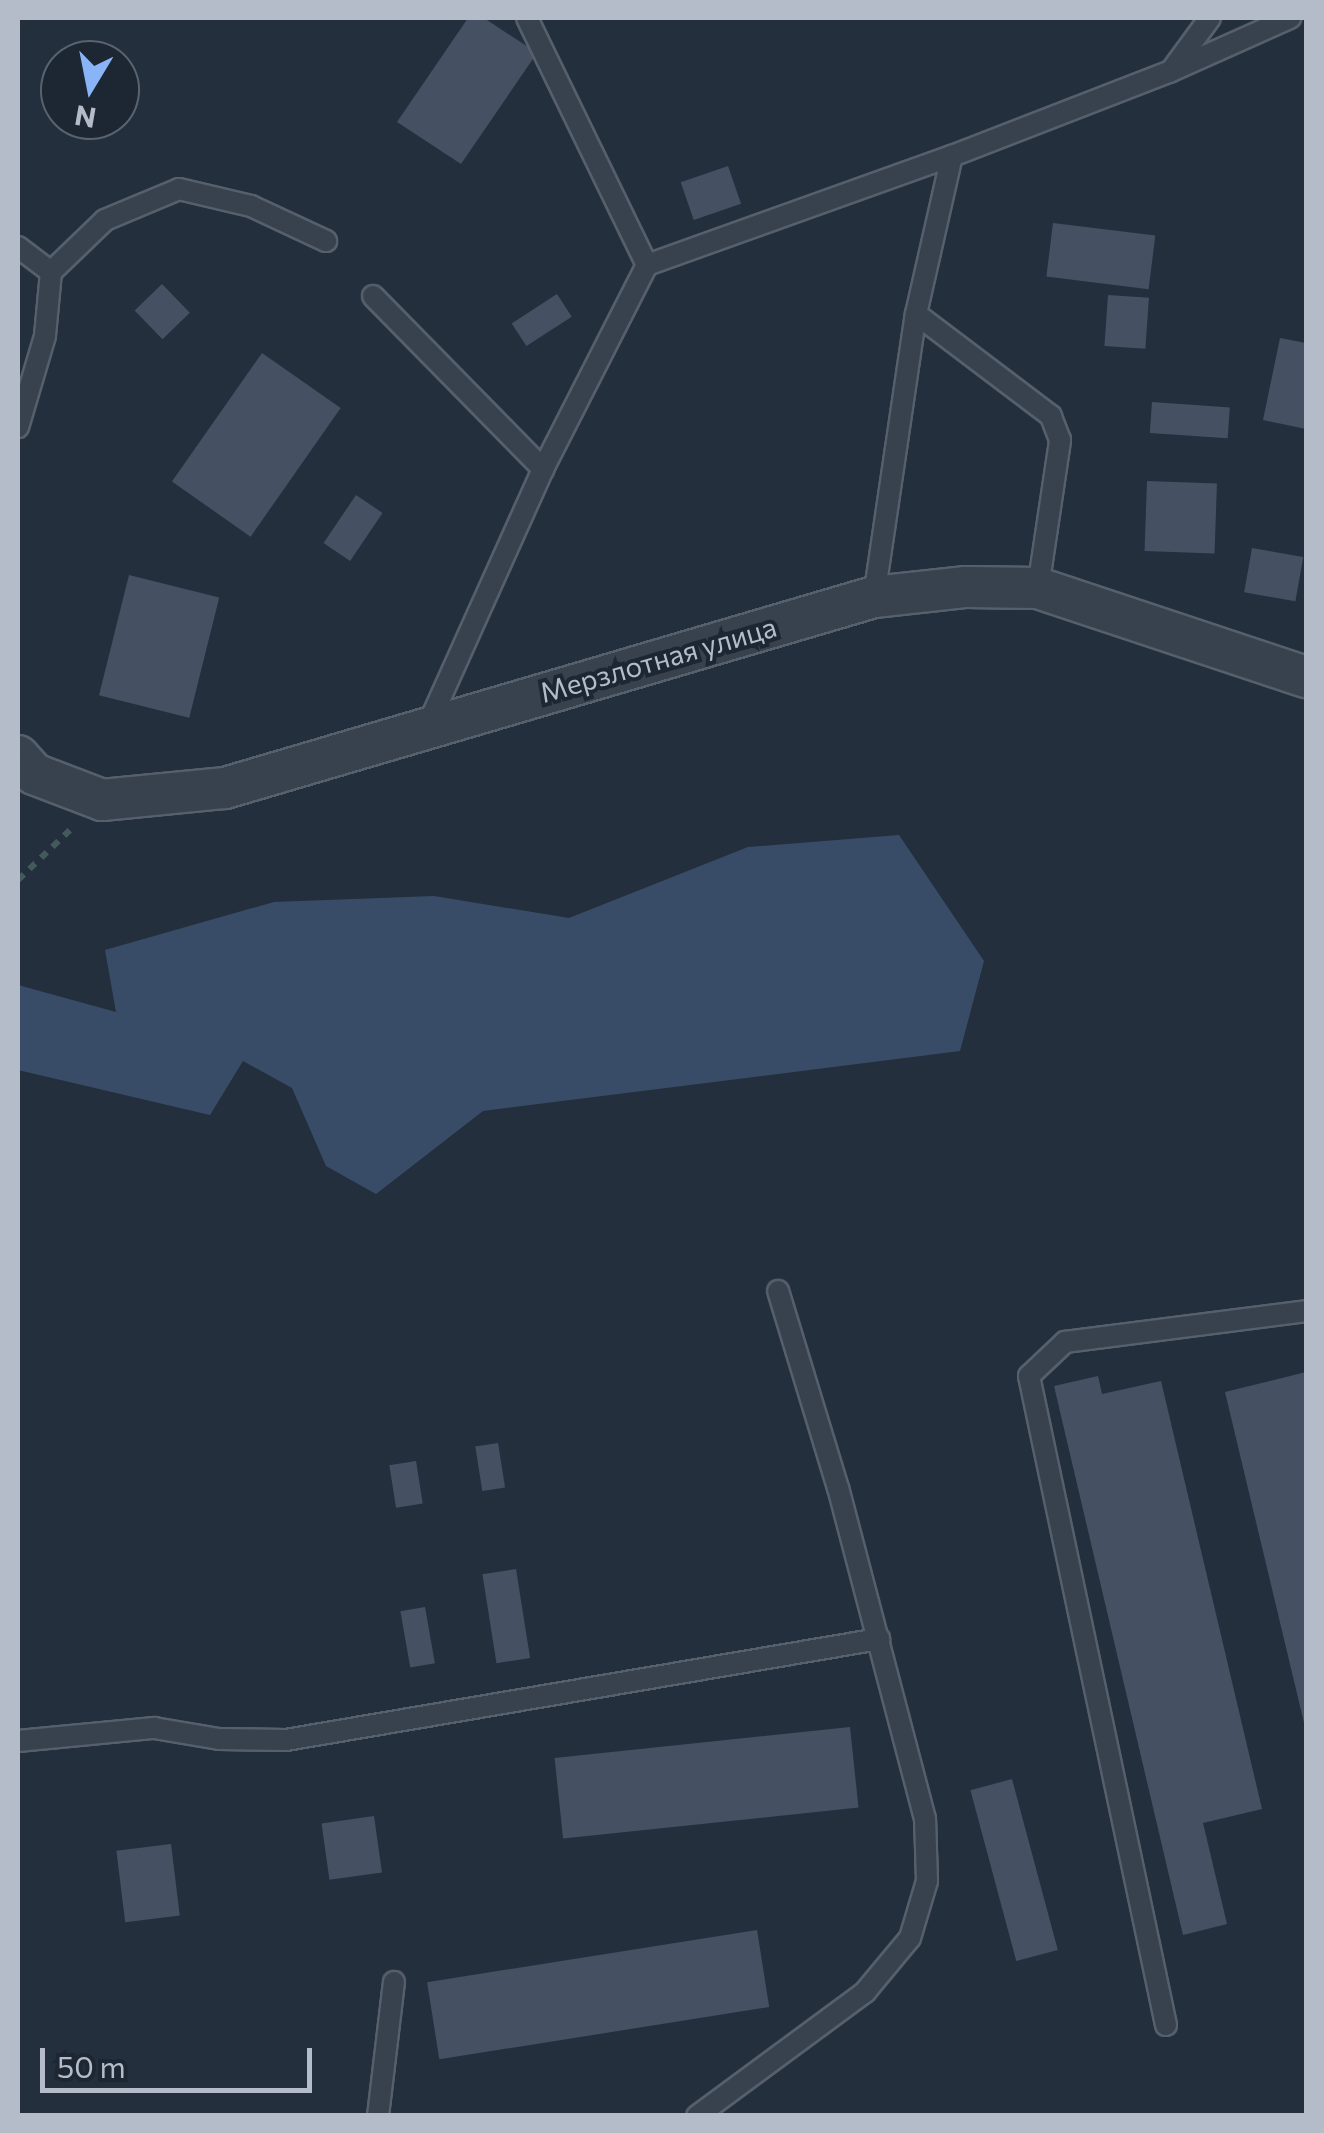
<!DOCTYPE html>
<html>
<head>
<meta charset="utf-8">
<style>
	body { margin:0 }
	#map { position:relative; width:1324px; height:2133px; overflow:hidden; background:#242f3e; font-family:Commissioner,sans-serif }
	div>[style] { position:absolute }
	.water>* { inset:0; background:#394c67 }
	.building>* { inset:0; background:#455162; transform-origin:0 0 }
	.path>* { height:6px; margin-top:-3px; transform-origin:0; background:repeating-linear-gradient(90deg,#44595c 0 8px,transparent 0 16px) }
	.roads { filter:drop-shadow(2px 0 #565f6c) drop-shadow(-2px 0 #565f6c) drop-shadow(0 2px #565f6c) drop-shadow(0 -2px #565f6c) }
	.lane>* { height:20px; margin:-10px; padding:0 10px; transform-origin:10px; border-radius:10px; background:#38414e }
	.street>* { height:40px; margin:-20px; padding:0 20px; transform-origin:20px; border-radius:20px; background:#38414e }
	span { translate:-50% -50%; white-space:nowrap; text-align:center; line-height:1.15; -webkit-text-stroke:8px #1d2633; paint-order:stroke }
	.street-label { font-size:28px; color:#b4bcc9 }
	.frame { position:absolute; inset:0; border:20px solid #b4bcc9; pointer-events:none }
	.north { position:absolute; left:40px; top:40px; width:100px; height:100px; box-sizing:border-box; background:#1d2633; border:2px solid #59626f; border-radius:50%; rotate:190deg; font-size:28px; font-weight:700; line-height:40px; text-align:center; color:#b4bcc9 }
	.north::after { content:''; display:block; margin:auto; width:35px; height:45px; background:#8ab4f8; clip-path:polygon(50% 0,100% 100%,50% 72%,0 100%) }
	.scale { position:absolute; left:40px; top:2048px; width:272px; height:45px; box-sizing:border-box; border:5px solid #b4bcc9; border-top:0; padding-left:12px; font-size:30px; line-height:35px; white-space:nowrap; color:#b4bcc9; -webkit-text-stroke:8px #1d2633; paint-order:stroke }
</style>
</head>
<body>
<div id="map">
	<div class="water">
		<i style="clip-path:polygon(899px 835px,984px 961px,960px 1051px,483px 1111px,376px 1194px,326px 1166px,292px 1088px,243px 1061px,210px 1115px,18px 1070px,18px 985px,116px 1012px,105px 950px,274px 902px,434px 896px,569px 918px,748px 847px)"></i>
	</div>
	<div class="building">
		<i style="clip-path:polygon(468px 18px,484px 18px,537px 53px,461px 164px,397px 122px)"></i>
		<i style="left:728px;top:166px;width:40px;height:50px;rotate:71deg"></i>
		<i style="left:1053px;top:223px;width:103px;height:54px;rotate:7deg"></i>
		<i style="left:162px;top:284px;width:40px;height:38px;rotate:46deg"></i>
		<i style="left:557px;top:294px;width:27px;height:54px;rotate:57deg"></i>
		<i style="left:1108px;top:295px;width:41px;height:51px;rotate:4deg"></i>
		<i style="clip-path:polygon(1280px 338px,1306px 343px,1306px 429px,1263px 420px)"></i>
		<i style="left:262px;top:353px;width:96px;height:157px;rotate:35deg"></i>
		<i style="left:1152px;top:402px;width:78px;height:31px;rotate:4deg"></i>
		<i style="left:1147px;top:481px;width:70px;height:70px;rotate:2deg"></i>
		<i style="left:356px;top:495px;width:32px;height:58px;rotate:34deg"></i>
		<i style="left:1252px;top:548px;width:52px;height:45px;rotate:10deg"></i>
		<i style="left:129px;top:575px;width:93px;height:124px;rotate:14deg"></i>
		<i style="clip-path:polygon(1306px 1372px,1306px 1727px,1305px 1727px,1225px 1392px)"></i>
		<i style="clip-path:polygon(1098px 1376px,1102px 1394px,1161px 1381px,1262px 1809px,1203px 1823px,1227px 1924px,1183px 1935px,1054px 1386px)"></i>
		<i style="left:498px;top:1443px;width:45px;height:23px;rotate:81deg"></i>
		<i style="left:416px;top:1461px;width:43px;height:27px;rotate:81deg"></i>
		<i style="left:516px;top:1569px;width:90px;height:34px;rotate:81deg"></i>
		<i style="left:425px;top:1607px;width:57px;height:25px;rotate:80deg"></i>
		<i style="left:850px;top:1727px;width:81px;height:297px;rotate:84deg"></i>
		<i style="left:1012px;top:1779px;width:177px;height:43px;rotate:75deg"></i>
		<i style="left:374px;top:1816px;width:57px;height:53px;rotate:82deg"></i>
		<i style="left:171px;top:1844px;width:72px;height:55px;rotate:83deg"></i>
		<i style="left:757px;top:1930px;width:78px;height:334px;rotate:81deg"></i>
	</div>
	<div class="path">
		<i style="left:18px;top:880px;width:75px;rotate:-43.9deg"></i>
	</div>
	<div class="roads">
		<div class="lane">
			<i style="left:527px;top:18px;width:275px;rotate:64.1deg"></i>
			<i style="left:1171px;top:71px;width:66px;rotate:-53.7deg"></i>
			<i style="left:18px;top:247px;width:41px;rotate:37.1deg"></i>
			<i style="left:51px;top:272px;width:64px;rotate:95.4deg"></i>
			<i style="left:45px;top:336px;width:95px;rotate:106.5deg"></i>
			<i style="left:51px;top:272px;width:75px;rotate:-43.9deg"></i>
			<i style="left:105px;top:220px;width:80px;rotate:-22.7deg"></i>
			<i style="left:179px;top:189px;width:74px;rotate:13.3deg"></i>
			<i style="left:251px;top:206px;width:83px;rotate:25deg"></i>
			<i style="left:373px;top:296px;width:243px;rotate:45.5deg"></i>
			<i style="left:1038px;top:588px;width:150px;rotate:-81.5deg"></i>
			<i style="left:1060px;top:440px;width:26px;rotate:-111deg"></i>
			<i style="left:1051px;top:416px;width:169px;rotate:-142.9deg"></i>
			<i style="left:916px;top:314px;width:162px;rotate:-77.2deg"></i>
			<i style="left:952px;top:156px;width:233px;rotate:-21.2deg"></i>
			<i style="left:1169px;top:72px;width:133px;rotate:-24.1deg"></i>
			<i style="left:874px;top:597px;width:286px;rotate:-81.6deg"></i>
			<i style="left:428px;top:725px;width:281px;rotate:-65.8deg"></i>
			<i style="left:543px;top:469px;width:229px;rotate:-63deg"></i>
			<i style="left:647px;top:265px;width:324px;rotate:-19.7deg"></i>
			<i style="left:18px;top:1741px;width:137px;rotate:-5.5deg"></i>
			<i style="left:154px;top:1728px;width:66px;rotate:9.6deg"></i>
			<i style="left:219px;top:1739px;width:67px;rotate:0.9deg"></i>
			<i style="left:286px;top:1740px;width:602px;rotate:-9.67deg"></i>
			<i style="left:1166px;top:2025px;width:663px;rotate:-101.92deg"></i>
			<i style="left:1029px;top:1376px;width:50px;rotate:-43.4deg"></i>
			<i style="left:1065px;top:1342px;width:243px;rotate:-7.3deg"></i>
			<i style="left:378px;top:2116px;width:135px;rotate:-83.2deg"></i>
			<i style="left:697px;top:2116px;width:209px;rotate:-36.4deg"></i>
			<i style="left:865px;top:1992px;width:70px;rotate:-50.2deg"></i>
			<i style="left:910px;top:1938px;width:59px;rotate:-73.4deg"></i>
			<i style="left:927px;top:1881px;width:62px;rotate:-91.8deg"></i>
			<i style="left:925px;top:1819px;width:342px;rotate:-104.7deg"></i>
			<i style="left:838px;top:1488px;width:206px;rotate:-106.9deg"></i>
		</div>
		<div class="street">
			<i style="left:18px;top:756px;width:24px;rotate:48deg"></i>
			<i style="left:34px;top:774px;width:73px;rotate:20.9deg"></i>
			<i style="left:102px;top:800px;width:124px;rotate:-5.6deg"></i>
			<i style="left:225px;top:788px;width:677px;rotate:-16.4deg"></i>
			<i style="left:874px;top:597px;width:93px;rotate:-6.2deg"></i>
			<i style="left:966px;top:587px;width:72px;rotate:0.8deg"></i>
			<i style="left:1038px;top:588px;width:282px;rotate:18.4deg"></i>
		</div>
	</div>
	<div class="street-label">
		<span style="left:658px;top:659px;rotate:-16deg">Мерзлотная улица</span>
	</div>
	<div class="frame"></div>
	<div class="north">N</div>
	<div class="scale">50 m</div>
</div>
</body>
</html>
